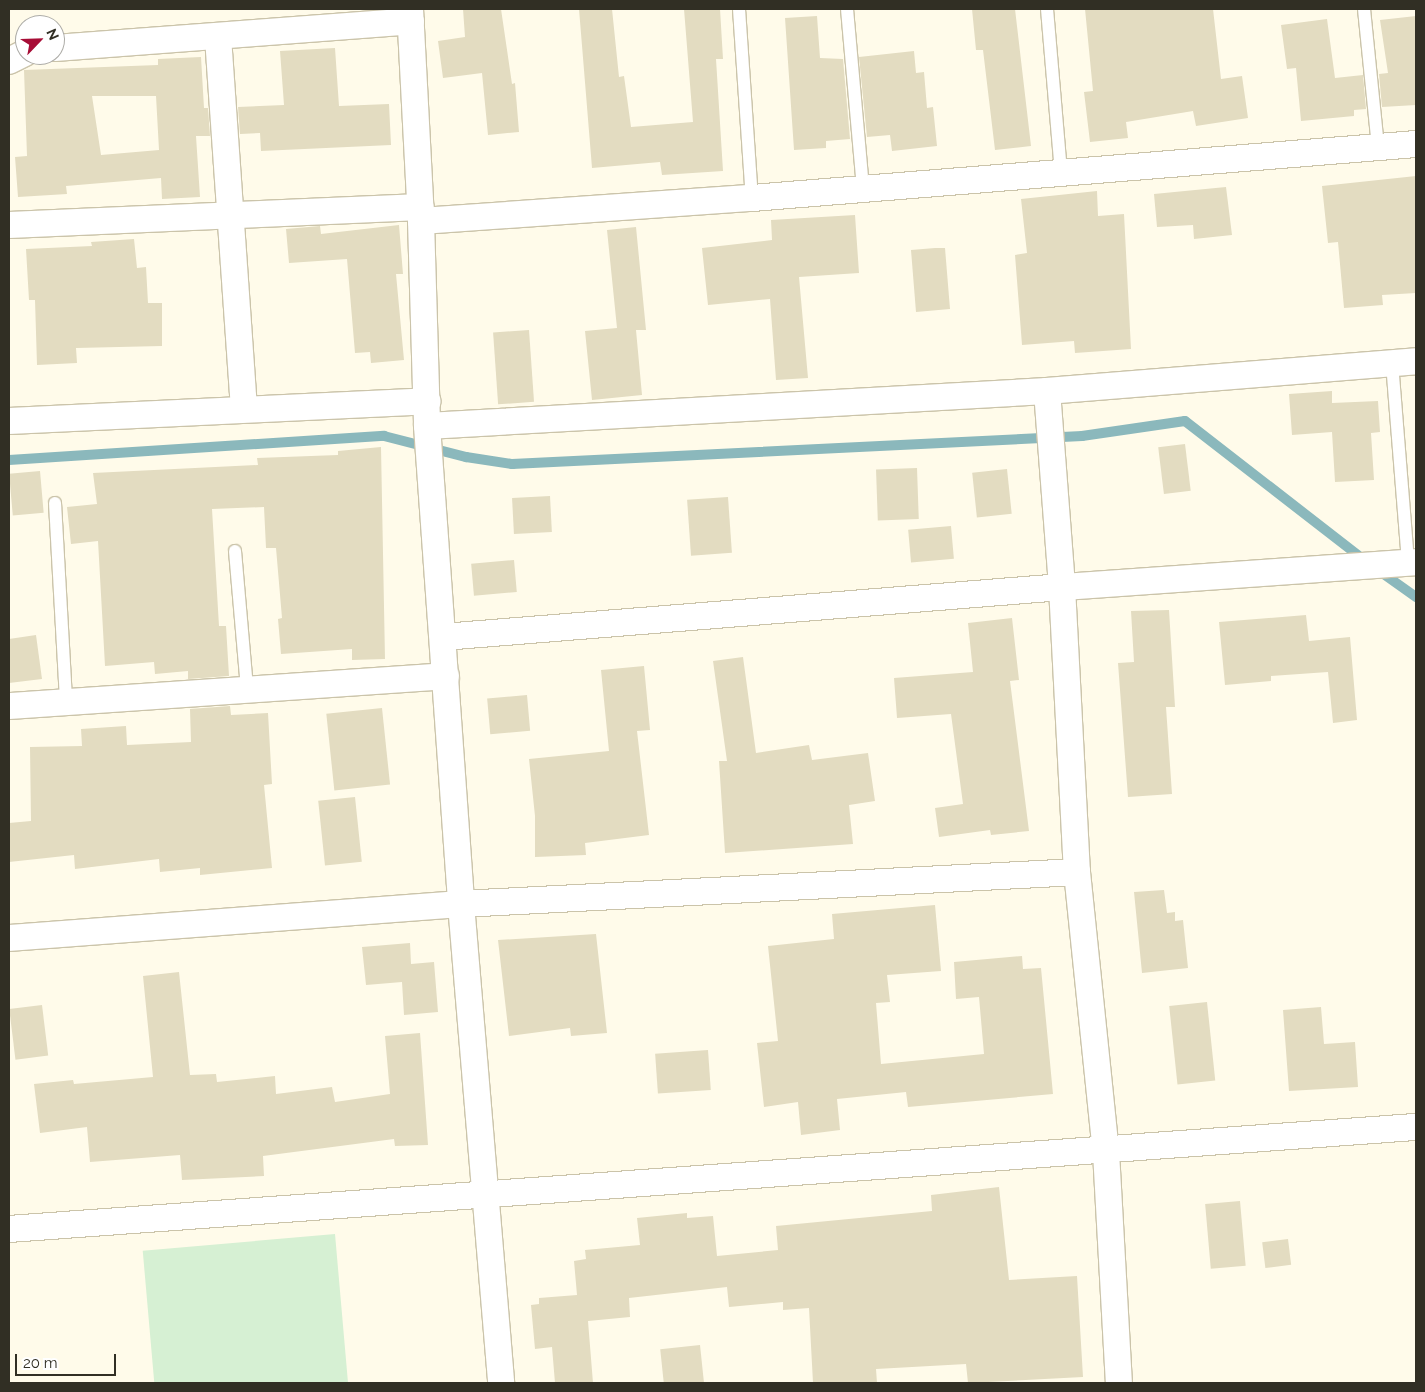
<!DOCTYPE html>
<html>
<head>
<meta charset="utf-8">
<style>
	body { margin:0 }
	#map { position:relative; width:1425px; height:1392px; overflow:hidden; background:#fffbea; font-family:Raleway,sans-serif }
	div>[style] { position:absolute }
	.green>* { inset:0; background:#d6f0d3; transform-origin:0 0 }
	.stream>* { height:10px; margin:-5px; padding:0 5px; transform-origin:5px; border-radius:5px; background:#8bb8bc }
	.building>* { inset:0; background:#e3dcc1; transform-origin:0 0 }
	.roads { filter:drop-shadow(1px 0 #cbc4aa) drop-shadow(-1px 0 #cbc4aa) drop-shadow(0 1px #cbc4aa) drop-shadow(0 -1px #cbc4aa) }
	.lane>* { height:12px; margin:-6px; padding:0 6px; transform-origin:6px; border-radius:6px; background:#fff }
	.street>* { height:26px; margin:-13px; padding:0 13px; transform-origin:13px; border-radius:13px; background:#fff }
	span { translate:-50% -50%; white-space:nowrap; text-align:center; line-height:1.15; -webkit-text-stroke:4px #fff; paint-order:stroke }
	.frame { position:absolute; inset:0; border:10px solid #312f24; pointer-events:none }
	.north { position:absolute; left:15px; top:15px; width:50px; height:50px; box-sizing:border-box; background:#fff; border:1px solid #adaca7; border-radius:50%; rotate:66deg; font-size:14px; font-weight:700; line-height:20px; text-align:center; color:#312f24 }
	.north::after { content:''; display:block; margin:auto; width:18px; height:22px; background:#a70d36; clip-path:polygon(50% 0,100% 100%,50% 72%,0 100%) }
	.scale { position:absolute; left:15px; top:1354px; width:101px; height:22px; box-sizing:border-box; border:2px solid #312f24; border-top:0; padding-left:6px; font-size:15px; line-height:18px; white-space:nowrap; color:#312f24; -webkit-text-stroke:4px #fff; paint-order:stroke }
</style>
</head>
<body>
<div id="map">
	<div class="green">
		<i style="left:335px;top:1234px;width:150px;height:193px;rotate:85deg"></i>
	</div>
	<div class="stream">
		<i style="left:9px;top:460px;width:376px;rotate:-3.7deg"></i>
		<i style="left:384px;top:436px;width:85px;rotate:14.4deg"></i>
		<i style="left:466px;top:457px;width:47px;rotate:8.7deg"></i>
		<i style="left:512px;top:464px;width:571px;rotate:-2.81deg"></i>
		<i style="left:1082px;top:436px;width:104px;rotate:-8.3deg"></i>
		<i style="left:1185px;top:421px;width:227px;rotate:37.8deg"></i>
		<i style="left:1378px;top:570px;width:47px;rotate:35.4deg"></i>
	</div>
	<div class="building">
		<i style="clip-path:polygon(463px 9px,501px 9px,512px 84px,515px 83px,519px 132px,488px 135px,482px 73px,443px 78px,438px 41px,465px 37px)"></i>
		<i style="clip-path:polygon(579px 9px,612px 9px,619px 77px,624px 76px,631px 127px,693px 122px,684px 9px,720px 9px,723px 59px,716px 59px,723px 171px,662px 175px,660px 162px,592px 168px)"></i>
		<i style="clip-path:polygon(972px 9px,1015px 9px,1031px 146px,995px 150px,983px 50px,976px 50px)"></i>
		<i style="clip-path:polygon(1085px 9px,1213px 9px,1221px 79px,1242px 76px,1248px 118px,1196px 126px,1193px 111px,1126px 122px,1128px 138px,1090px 142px,1084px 92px,1093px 91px)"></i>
		<i style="clip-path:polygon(817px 16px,820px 58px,843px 59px,850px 139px,826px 141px,826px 148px,794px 150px,785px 18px)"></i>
		<i style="clip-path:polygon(1416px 16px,1416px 105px,1382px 107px,1379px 74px,1388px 73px,1380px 20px)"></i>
		<i style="clip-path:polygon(1327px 19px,1335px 78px,1363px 75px,1366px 109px,1354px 110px,1354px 116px,1301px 121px,1296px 68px,1287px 69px,1281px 25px)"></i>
		<i style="clip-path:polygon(335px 48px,339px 106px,389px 104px,391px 145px,261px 151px,260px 133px,240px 134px,238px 107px,284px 105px,280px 51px)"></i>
		<i style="clip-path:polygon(914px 51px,916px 73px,924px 72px,927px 108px,933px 107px,937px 146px,892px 151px,890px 135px,867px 137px,859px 57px)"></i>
		<i style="clip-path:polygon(evenodd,201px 57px,204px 108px,208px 108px,210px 136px,196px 136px,200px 197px,162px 199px,161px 178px,66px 186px,67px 194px,18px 197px,15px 157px,27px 156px,24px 70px,158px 65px,158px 59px,201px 57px,92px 96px,156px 96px,159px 150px,101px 155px,92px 96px)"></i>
		<i style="clip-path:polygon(1416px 176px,1416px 293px,1382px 295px,1383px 305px,1344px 308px,1338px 242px,1328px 243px,1322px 186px)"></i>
		<i style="clip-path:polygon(1226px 187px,1232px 235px,1194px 239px,1193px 225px,1157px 227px,1154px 194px)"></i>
		<i style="clip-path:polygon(1097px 191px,1098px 216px,1124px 214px,1131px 349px,1075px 353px,1074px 341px,1022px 345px,1015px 255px,1027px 253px,1021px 199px)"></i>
		<i style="clip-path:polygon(855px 215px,859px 273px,799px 277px,808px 378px,776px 380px,770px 299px,708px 305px,702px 248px,772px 240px,771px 220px)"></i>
		<i style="clip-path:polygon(399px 225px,403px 274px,396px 274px,404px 360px,371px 363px,370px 352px,355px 353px,347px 259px,289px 263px,286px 229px,320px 226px,321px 234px)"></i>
		<i style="clip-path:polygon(636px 227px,646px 330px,636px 330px,642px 395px,592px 400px,585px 331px,617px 328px,607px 230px)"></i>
		<i style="clip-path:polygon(134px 239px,137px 268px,146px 267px,148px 303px,162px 303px,162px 346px,76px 348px,77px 363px,37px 365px,35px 300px,29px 300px,26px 249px,92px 246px,91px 242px)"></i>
		<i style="clip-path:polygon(935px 248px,945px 248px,950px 309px,916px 312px,911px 250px)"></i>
		<i style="left:529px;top:330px;width:72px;height:36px;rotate:86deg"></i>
		<i style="clip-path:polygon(1332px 391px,1332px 403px,1378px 401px,1380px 432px,1371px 433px,1374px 480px,1335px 482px,1332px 432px,1292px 435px,1289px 394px)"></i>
		<i style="left:1185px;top:444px;width:47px;height:27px;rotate:83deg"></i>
		<i style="clip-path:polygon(381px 447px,385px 659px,352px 660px,352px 649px,281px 654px,278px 619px,282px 618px,276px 548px,266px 548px,264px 507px,212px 509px,219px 626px,226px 626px,229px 676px,188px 679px,188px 671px,155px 674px,154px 662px,105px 666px,98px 541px,71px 544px,67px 507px,97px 504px,93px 473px,258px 465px,257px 458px,338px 455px,338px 451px)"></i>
		<i style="left:917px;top:468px;width:51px;height:41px;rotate:88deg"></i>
		<i style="left:1007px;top:469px;width:45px;height:35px;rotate:84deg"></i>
		<i style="left:40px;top:471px;width:42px;height:31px;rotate:85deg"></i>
		<i style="left:550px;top:496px;width:36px;height:38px;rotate:87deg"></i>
		<i style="left:728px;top:497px;width:56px;height:41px;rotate:86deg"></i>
		<i style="left:951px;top:526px;width:33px;height:43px;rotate:85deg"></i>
		<i style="left:514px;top:560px;width:32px;height:43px;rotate:85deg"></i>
		<i style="clip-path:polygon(1169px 610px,1175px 707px,1166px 707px,1172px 794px,1128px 797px,1118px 663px,1134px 662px,1131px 611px)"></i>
		<i style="clip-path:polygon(1306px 615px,1309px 641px,1350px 637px,1357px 720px,1333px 723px,1328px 672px,1271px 676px,1271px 681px,1225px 685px,1219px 622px)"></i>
		<i style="clip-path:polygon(1012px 618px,1019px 680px,1010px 681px,1029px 831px,991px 835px,990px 830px,939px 837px,935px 808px,963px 804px,951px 714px,897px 718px,894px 678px,973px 672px,968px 623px)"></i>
		<i style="clip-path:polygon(36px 635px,42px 679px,9px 683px,9px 639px)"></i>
		<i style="clip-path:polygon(743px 657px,756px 753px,809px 745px,812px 760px,868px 753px,875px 801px,849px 805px,853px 844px,725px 853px,719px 761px,727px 761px,713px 661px)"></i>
		<i style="clip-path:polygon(644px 666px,650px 730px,637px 731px,649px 835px,585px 843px,586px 855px,535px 857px,535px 816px,529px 759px,609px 751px,601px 670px)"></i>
		<i style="left:527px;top:695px;width:36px;height:40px;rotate:85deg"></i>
		<i style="clip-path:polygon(230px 706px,231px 715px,268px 713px,272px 784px,264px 785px,272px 868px,200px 875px,200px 868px,160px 872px,159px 859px,75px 869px,74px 855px,9px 862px,9px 823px,31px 821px,30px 747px,82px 746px,81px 729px,126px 726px,127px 745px,191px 742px,190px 709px)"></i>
		<i style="left:382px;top:708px;width:77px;height:56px;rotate:84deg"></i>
		<i style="left:355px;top:797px;width:65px;height:37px;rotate:84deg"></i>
		<i style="clip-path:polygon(1164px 890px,1167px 913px,1175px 912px,1175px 921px,1183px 920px,1188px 968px,1142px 973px,1134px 892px)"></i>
		<i style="clip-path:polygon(935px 905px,941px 971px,887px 975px,890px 1002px,876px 1003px,881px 1064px,984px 1054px,979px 997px,956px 999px,954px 962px,1022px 956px,1023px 969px,1041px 968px,1053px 1094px,908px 1107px,906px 1092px,837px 1099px,840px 1130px,801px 1135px,798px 1102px,764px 1107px,757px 1043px,778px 1041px,768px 946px,834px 939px,832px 914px)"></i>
		<i style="clip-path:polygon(596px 934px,607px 1033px,571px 1036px,570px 1028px,509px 1036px,498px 940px)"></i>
		<i style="clip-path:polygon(410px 943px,411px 964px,434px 962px,438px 1012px,404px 1015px,402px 982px,366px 985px,362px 947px)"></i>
		<i style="clip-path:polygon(179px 972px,190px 1075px,216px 1074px,217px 1082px,275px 1076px,276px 1094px,332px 1087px,335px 1102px,390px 1094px,385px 1036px,420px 1033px,428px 1145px,395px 1146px,394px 1139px,263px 1156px,264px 1176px,182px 1180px,180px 1155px,90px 1162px,87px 1127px,40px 1133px,34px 1084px,73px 1080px,74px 1084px,153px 1077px,143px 976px)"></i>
		<i style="left:1207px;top:1002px;width:79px;height:38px;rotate:84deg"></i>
		<i style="left:42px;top:1005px;width:51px;height:33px;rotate:83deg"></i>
		<i style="clip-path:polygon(1321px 1007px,1324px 1044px,1355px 1042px,1358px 1087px,1289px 1091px,1283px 1010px)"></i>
		<i style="left:708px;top:1050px;width:40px;height:53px;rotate:86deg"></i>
		<i style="clip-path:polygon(999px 1187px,1009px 1280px,1077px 1276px,1083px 1377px,968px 1383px,966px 1364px,876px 1369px,877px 1383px,813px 1383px,809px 1308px,783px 1310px,783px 1302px,729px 1307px,727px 1287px,629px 1298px,630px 1317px,588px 1321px,593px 1383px,555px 1383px,552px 1347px,535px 1349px,531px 1305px,539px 1304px,539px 1298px,577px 1295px,574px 1261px,586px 1259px,585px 1250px,640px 1245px,637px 1218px,687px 1213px,687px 1218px,713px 1216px,717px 1256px,778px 1250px,776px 1226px,932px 1211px,931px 1195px)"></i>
		<i style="left:1240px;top:1201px;width:65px;height:35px;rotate:85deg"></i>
		<i style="left:1288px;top:1239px;width:26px;height:26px;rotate:83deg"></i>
		<i style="left:700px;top:1345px;width:38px;height:40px;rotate:84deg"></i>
	</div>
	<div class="roads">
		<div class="lane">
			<i style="left:739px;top:9px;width:189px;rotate:86.1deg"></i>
			<i style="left:847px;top:9px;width:181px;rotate:84.9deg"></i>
			<i style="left:1047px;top:9px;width:165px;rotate:85.1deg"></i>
			<i style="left:1364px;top:9px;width:139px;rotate:84.2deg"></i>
			<i style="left:1392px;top:363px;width:200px;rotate:85.4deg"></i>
			<i style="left:55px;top:503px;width:199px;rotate:86.8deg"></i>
			<i style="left:235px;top:551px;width:139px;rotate:85deg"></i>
		</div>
		<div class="street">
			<i style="left:410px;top:9px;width:212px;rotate:87deg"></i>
			<i style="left:421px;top:221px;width:205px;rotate:88.3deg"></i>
			<i style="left:427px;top:426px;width:479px;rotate:85.9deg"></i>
			<i style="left:461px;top:904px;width:481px;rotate:85.2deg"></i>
			<i style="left:218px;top:37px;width:373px;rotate:86deg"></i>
			<i style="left:55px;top:48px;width:357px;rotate:-4.3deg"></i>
			<i style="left:9px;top:61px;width:18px;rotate:-27deg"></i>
			<i style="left:421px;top:221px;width:332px;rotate:-4deg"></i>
			<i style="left:752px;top:198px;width:666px;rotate:-4.65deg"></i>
			<i style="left:9px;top:225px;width:412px;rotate:-2.5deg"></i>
			<i style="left:1047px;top:391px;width:197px;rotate:85.6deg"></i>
			<i style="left:1062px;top:587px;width:285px;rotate:87deg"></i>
			<i style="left:1077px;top:872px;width:281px;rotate:84.1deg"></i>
			<i style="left:1106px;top:1152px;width:231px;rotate:86.8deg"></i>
			<i style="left:9px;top:421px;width:419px;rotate:-2.7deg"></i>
			<i style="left:427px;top:426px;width:621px;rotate:-3.23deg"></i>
			<i style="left:1047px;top:391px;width:370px;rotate:-4.6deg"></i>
			<i style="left:443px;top:637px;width:621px;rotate:-4.62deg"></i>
			<i style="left:1062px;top:587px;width:355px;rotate:-4deg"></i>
			<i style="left:9px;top:706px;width:438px;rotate:-3.9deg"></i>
			<i style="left:9px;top:938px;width:453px;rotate:-4.3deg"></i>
			<i style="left:461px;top:904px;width:617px;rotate:-2.97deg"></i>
			<i style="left:9px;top:1229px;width:1411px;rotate:-4.15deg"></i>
		</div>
	</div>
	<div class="frame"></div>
	<div class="north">N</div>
	<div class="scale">20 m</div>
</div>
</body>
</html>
